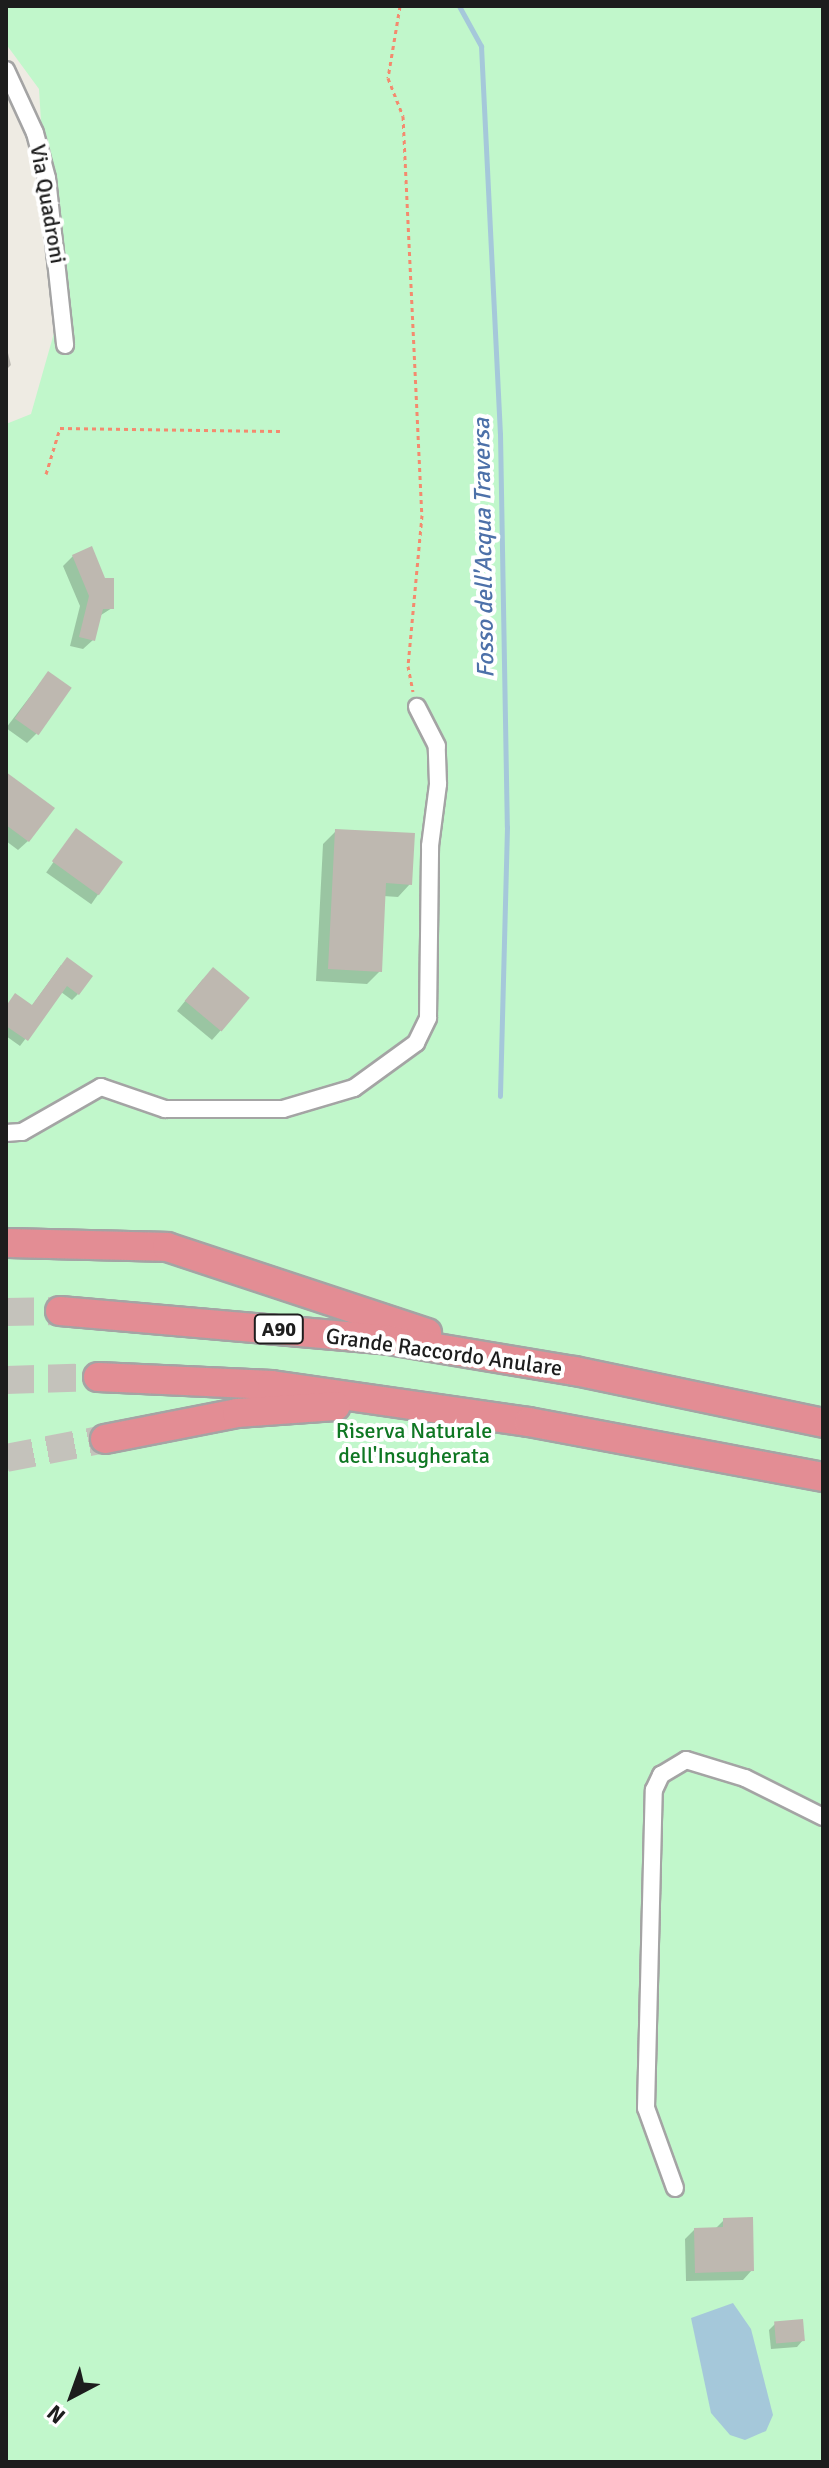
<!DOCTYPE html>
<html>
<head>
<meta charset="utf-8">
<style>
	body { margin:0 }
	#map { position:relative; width:829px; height:2468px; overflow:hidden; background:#eeebe3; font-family:Signika,sans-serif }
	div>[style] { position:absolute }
	.park>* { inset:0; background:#c1f7cb }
	.water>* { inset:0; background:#a5c8da }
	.shadow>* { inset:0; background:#0003; transform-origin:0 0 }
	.stream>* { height:5px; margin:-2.5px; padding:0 2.5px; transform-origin:2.5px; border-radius:2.5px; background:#a5c8da }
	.building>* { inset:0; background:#beb8b0; transform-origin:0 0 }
	.highway-tunnel>* { height:28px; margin-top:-14px; transform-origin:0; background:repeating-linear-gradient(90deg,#c4c2bb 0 28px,transparent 0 42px) }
	.path>* { height:3px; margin-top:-1.5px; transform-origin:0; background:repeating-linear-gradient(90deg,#f48a6e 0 4px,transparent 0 8px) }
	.roads { filter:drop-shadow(2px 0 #a4a4a4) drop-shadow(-2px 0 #a4a4a4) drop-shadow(0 2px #a4a4a4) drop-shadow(0 -2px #a4a4a4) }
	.street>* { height:16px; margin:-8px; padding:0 8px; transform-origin:8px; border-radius:8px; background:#fff }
	.highway>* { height:28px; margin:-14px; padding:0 14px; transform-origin:14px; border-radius:14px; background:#e38d94 }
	span { translate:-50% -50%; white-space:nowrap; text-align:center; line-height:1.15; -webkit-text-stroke:8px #fff; paint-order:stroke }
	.shield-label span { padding:2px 6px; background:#fff; border:2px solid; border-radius:6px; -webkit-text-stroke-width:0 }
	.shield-label { font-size:20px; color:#1d1d1d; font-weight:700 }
	.street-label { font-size:22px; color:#1d1d1d }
	.park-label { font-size:22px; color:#0f7723 }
	.water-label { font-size:24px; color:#4d71a9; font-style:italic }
	.frame { position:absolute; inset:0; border:8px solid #1d1d1d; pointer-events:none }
	.north { position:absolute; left:32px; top:2356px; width:80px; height:80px; -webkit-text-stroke:6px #fff; paint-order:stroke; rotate:221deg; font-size:22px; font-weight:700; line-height:32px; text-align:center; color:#1d1d1d }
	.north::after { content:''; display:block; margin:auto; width:28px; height:36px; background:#1d1d1d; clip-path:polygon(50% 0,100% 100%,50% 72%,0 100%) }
</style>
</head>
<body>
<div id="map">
	<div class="park">
		<i style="clip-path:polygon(6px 6px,823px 6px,823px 2462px,6px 2462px,6px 424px,31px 414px,54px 333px,39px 89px,6px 44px)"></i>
	</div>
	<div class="water">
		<i style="clip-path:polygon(733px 2303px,751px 2329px,773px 2415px,766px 2431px,745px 2440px,730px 2435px,711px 2413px,691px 2318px)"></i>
	</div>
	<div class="shadow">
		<i style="clip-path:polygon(6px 345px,11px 365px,6px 370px)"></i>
		<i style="clip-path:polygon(73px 556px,112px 608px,98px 617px,93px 640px,83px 649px,70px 646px,80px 606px,63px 566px)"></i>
		<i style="clip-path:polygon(48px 673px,36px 734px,27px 743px,6px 728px)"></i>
		<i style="clip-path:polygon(6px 775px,28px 841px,18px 850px,6px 841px)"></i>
		<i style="left:76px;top:830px;width:55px;height:52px;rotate:35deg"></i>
		<i style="clip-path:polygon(335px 832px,410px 884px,398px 897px,383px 896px,380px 971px,367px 984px,316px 981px,323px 844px)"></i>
		<i style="clip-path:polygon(61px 965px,78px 994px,72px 1000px,61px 992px,20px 1046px,6px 1036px,6px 1006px,31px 1007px)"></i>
		<i style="clip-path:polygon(203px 979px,221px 1030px,212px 1040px,177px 1011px)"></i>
		<i style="clip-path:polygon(724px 2220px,752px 2270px,743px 2280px,686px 2281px,685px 2239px,694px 2230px,715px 2229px)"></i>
		<i style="clip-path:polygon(775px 2324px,803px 2340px,797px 2347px,771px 2349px,769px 2330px)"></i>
	</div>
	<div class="stream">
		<i style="left:459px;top:6px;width:46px;rotate:61.2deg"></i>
		<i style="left:481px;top:46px;width:388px;rotate:87.2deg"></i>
		<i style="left:500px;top:434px;width:393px;rotate:89deg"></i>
		<i style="left:507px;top:827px;width:269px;rotate:91.5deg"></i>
	</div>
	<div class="building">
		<i style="clip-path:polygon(92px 546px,105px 578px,114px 578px,114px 609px,103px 609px,95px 641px,79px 637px,89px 596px,72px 555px)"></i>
		<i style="left:48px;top:671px;width:29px;height:58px;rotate:35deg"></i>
		<i style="clip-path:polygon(6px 772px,55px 808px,29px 842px,6px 825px)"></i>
		<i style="left:76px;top:828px;width:58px;height:41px;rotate:36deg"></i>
		<i style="clip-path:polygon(335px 829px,415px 833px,412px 885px,386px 883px,382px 972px,328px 969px)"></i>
		<i style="clip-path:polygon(67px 957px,93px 976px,79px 995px,67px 986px,28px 1041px,6px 1026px,6px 1006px,15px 993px,32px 1005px)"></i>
		<i style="left:213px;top:967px;width:48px;height:44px;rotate:40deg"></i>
		<i style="clip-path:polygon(753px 2217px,754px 2271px,695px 2273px,694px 2228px,723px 2227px,723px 2218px)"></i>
		<i style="left:803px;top:2319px;width:22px;height:29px;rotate:85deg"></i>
	</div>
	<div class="highway-tunnel">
		<i style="left:6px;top:1312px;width:54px;rotate:-1.1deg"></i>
		<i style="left:6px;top:1380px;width:92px;rotate:-1.9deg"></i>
		<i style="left:6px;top:1458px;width:101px;rotate:-10.9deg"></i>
	</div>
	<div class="path">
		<i style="left:400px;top:6px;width:73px;rotate:99.5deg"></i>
		<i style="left:388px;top:78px;width:41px;rotate:68.5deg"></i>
		<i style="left:403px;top:116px;width:399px;rotate:87.3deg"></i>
		<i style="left:422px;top:515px;width:152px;rotate:95.3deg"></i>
		<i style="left:408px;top:666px;width:26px;rotate:79deg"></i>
		<i style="left:46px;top:474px;width:48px;rotate:-73.1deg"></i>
		<i style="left:60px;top:428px;width:220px;rotate:0.8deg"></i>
	</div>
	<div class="roads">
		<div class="street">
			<i style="left:6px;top:70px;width:69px;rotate:65.3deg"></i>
			<i style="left:35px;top:133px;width:47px;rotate:75.1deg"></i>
			<i style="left:47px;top:178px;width:168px;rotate:83.8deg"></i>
			<i style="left:6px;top:1133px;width:16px;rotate:-4deg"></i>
			<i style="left:22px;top:1132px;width:91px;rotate:-29.7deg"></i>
			<i style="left:101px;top:1087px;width:68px;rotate:19deg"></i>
			<i style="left:165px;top:1109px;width:118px"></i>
			<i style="left:283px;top:1109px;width:74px;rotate:-16.5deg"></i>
			<i style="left:354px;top:1088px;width:77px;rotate:-36deg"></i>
			<i style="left:416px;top:1043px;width:28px;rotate:-64deg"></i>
			<i style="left:428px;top:1018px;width:172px;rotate:-89.3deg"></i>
			<i style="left:430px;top:846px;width:63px;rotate:-82.6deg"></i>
			<i style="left:438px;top:784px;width:38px;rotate:-92deg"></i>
			<i style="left:437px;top:746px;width:44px;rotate:-117.1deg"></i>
			<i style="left:675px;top:2188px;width:85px;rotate:-109.9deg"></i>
			<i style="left:646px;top:2108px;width:318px;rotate:-88.6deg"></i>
			<i style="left:654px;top:1790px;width:17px;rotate:-65deg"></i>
			<i style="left:661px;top:1775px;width:29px;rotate:-31deg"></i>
			<i style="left:686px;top:1760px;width:62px;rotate:17deg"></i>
			<i style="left:745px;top:1778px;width:87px;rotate:26.6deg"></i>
		</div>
		<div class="highway">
			<i style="left:6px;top:1243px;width:161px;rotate:1.4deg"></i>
			<i style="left:167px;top:1247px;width:274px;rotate:18.3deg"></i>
			<i style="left:60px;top:1311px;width:330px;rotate:5deg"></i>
			<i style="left:389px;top:1340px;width:189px;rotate:9.5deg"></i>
			<i style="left:575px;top:1371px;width:253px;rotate:11.8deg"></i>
			<i style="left:98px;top:1377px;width:174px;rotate:2.6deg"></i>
			<i style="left:272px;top:1385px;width:260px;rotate:8.2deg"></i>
			<i style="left:529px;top:1422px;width:299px;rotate:10.6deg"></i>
			<i style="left:105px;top:1439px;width:135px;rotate:-11.1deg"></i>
			<i style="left:237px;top:1413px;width:99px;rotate:-4deg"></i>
		</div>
	</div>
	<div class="shield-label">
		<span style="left:279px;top:1329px">A90</span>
	</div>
	<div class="street-label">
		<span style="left:48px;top:204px;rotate:80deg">Via Quadroni</span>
		<span style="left:444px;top:1352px;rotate:8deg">Grande Raccordo Anulare</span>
	</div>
	<div class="park-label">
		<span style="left:414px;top:1443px">Riserva Naturale<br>dell'Insugherata</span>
	</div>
	<div class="water-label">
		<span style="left:484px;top:548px;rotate:-91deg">Fosso dell'Acqua Traversa</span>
	</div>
	<div class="frame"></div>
	<div class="north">N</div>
</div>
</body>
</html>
